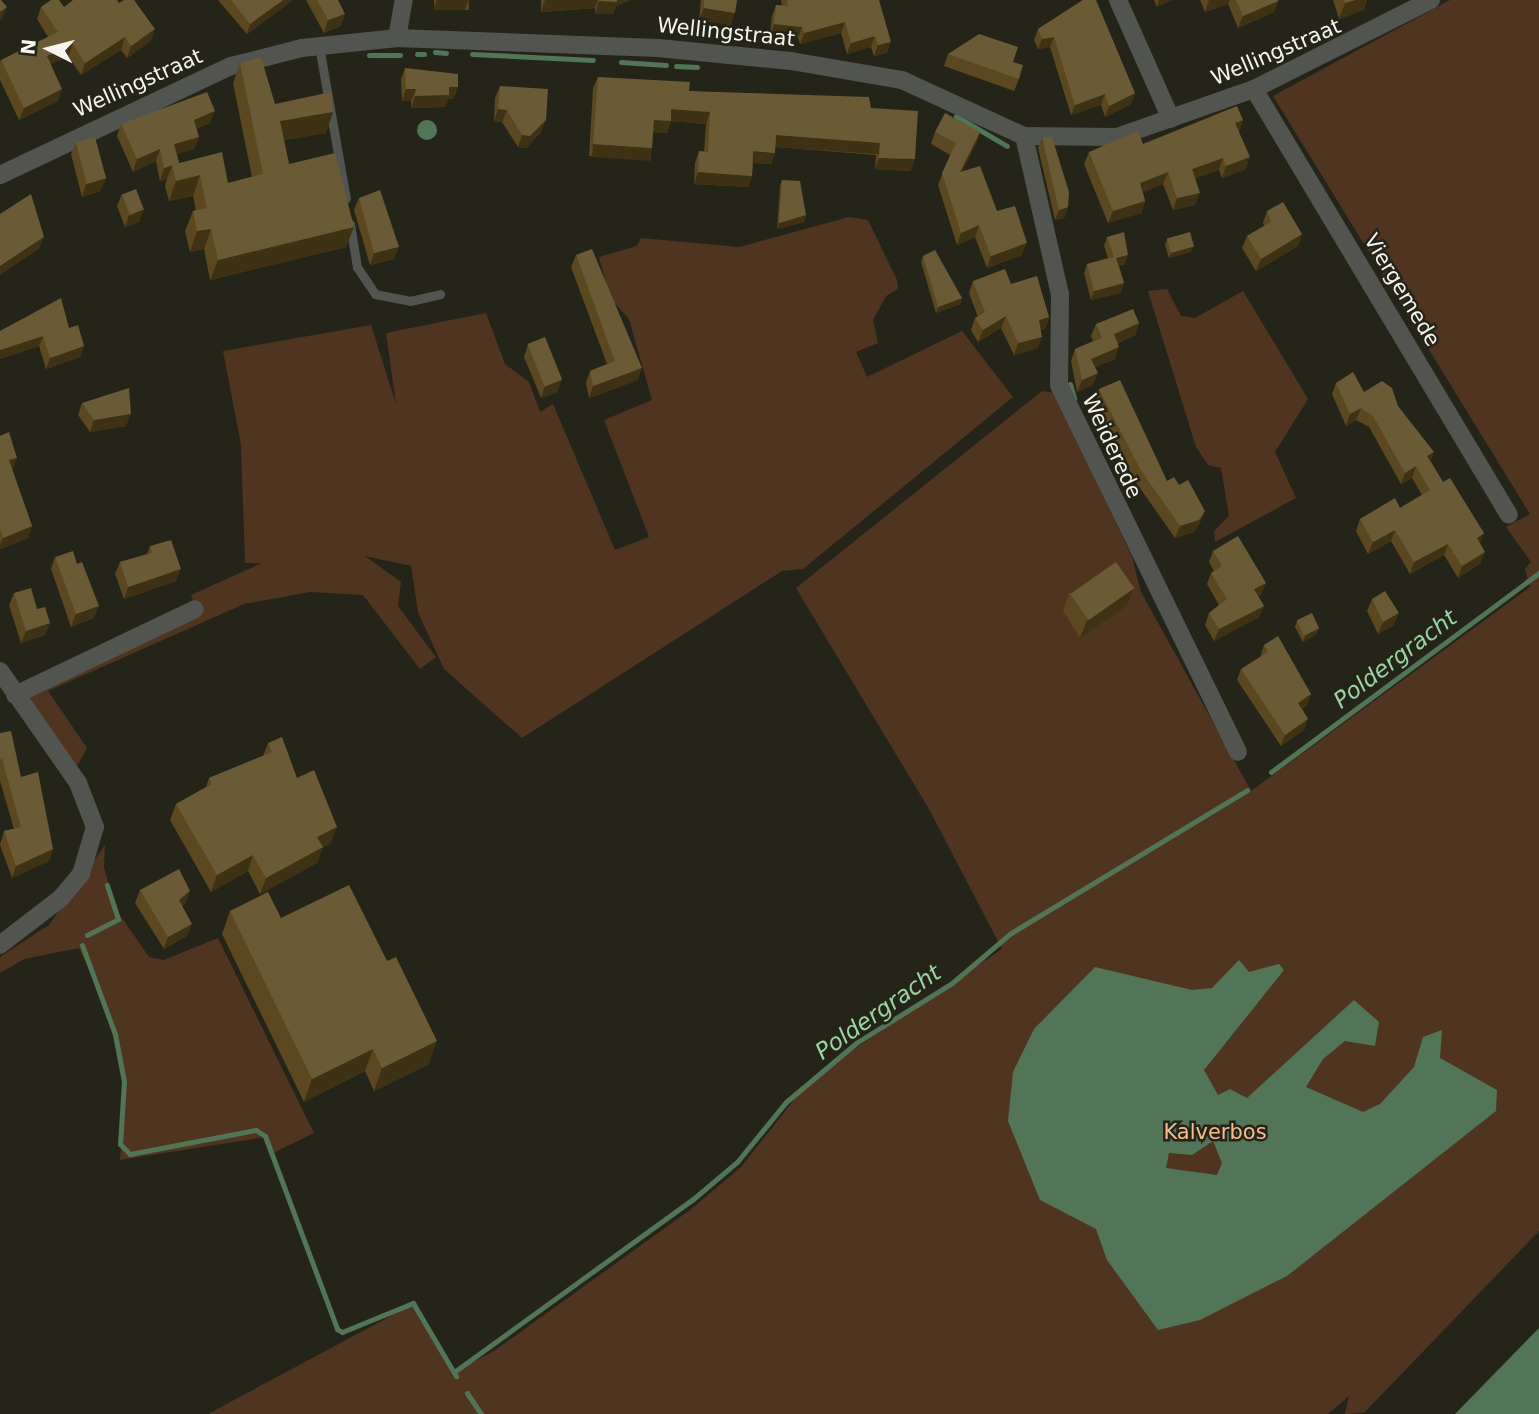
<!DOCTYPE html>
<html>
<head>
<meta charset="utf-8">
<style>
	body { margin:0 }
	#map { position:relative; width:1539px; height:1414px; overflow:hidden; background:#252419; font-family:"DejaVu Sans",sans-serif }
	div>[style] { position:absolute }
	.green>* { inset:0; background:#4f3520 }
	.water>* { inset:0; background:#517556 }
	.round { border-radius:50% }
	.stream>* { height:5px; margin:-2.5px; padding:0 2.5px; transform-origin:2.5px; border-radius:2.5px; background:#517556 }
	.service>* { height:9px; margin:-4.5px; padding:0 4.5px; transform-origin:4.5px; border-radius:4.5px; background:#52544f }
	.minor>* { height:18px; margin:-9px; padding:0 9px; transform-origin:9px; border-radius:9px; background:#52544f }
	.wall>* { inset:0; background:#5b4720; transform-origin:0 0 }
	.shaded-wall>* { inset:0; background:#3e3114; transform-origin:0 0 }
	.building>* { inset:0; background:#6b5a36; transform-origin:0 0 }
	span { translate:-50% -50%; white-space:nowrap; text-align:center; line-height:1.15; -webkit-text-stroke:5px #252419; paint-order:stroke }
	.street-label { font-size:21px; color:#f6f5ed }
	.park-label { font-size:21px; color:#f8bb8d }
	.water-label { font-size:23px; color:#9ad4a1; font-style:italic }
	.north { position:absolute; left:14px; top:14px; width:70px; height:70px; -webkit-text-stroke:5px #252419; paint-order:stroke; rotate:276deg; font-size:19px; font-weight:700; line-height:28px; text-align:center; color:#f6f5ed }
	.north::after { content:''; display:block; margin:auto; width:24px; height:32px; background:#f6f5ed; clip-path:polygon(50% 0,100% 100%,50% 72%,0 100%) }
</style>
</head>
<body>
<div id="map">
	<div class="green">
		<i style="clip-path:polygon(1450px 0,1539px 0,1539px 1231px,1364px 1413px,1345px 1414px,1349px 1396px,1328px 1414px,208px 1414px,415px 1303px,454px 1372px,494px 1351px,690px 1210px,741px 1167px,801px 1091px,841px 1058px,1002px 949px,929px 809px,796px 588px,1042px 391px,1055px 393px,1132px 557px,1141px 592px,1251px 791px,1530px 587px,1525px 569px,1531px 562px,1506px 527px,1530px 514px,1273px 96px)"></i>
		<i style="clip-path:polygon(849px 217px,868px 220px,897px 280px,898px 289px,886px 296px,873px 320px,878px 343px,856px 352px,867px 377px,962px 331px,1013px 397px,803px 569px,782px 571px,522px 738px,444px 669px,418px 612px,411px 566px,365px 556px,401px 582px,398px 606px,436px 657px,420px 669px,363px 595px,310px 592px,244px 604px,48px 691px,87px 748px,75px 770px,24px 698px,199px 614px,191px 595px,262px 563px,245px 563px,241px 445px,223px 351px,371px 325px,396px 404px,386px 333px,486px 313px,505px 364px,529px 382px,540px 412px,553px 404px,615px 550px,649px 537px,604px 420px,652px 400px,629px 319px,610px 298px,599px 257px,637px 246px,641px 238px,739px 247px)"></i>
		<i style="clip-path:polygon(1167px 289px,1181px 316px,1195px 318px,1243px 291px,1308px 399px,1275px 452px,1296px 498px,1215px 542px,1214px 531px,1229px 516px,1221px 468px,1208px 465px,1196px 447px,1148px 291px)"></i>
		<i style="clip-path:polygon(105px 845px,104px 868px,117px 911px,149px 957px,164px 960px,218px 938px,314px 1133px,271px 1154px,265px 1137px,120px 1160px,125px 1099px,108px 1011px,79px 948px,24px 959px,0 973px,0 957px,49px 925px)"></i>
	</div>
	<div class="water">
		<i class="round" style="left:417px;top:120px;width:20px;height:20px"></i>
		<i style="clip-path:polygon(evenodd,1239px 960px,1249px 972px,1279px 964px,1284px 970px,1204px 1070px,1218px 1095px,1230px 1089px,1247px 1098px,1354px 1000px,1379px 1022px,1375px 1046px,1345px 1041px,1323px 1059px,1306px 1087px,1363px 1112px,1380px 1104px,1414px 1067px,1423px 1037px,1442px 1030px,1440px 1058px,1497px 1090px,1496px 1111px,1287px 1276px,1200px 1320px,1158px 1330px,1107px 1260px,1096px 1229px,1040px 1200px,1008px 1121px,1013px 1072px,1034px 1029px,1095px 967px,1192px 990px,1212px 988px,1239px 960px,1213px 1141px,1222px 1163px,1217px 1175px,1166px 1168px,1169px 1153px,1192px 1155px,1213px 1141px)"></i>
		<i style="clip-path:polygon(1539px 1328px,1539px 1414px,1455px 1414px)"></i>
	</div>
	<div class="stream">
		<i style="left:435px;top:52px;width:11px;rotate:5deg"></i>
		<i style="left:417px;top:54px;width:7px"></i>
		<i style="left:472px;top:54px;width:121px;rotate:2.8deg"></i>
		<i style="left:369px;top:55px;width:31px"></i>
		<i style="left:621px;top:62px;width:45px;rotate:3.8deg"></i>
		<i style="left:676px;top:66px;width:21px;rotate:3deg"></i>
		<i style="left:956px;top:116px;width:59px;rotate:30.5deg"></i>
		<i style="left:1070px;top:384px;width:15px;rotate:74deg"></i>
		<i style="left:1271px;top:772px;width:334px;rotate:-36.6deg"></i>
		<i style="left:87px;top:935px;width:35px;rotate:-27deg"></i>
		<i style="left:118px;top:919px;width:36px;rotate:-108deg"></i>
		<i style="left:82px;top:945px;width:95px;rotate:69.7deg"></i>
		<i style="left:115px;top:1034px;width:48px;rotate:79.2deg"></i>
		<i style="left:124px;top:1081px;width:63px;rotate:93.6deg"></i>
		<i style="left:120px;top:1144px;width:14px;rotate:45deg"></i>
		<i style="left:130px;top:1154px;width:128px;rotate:-10.8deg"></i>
		<i style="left:256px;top:1130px;width:11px;rotate:34deg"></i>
		<i style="left:265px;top:1136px;width:206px;rotate:69.5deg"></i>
		<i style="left:337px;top:1329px;width:6px;rotate:31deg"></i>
		<i style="left:342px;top:1332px;width:77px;rotate:-22.2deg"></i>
		<i style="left:413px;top:1303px;width:85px;rotate:59.5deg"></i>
		<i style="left:454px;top:1372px;width:294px;rotate:-35.9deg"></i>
		<i style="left:692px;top:1200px;width:59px;rotate:-40.2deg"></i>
		<i style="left:737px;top:1162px;width:77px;rotate:-50.8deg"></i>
		<i style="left:786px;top:1102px;width:92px;rotate:-40.1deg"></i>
		<i style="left:856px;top:1043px;width:113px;rotate:-32deg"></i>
		<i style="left:952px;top:983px;width:77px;rotate:-40.3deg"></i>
		<i style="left:1011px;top:933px;width:276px;rotate:-31.2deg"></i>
		<i style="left:467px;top:1393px;width:25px;rotate:56deg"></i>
	</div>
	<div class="service">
		<i style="left:319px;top:46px;width:155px;rotate:80deg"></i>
		<i style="left:350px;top:224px;width:44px;rotate:80.8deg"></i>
		<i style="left:357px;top:267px;width:32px;rotate:56deg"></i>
		<i style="left:375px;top:294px;width:36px;rotate:11deg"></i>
		<i style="left:410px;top:301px;width:31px;rotate:-13deg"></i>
	</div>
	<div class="minor">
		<i style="left:1118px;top:0;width:130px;rotate:66deg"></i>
		<i style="left:397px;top:38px;width:39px;rotate:-80deg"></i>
		<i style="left:1254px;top:89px;width:496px;rotate:59.1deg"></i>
		<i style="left:1024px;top:136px;width:162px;rotate:77.2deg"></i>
		<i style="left:1060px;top:294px;width:91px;rotate:90.6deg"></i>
		<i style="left:1059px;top:385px;width:408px;rotate:64deg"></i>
		<i style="left:0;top:175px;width:255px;rotate:-25.3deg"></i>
		<i style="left:231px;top:66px;width:73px;rotate:-14.2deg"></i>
		<i style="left:302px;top:48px;width:96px;rotate:-6deg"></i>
		<i style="left:397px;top:38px;width:261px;rotate:2.2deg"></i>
		<i style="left:658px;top:48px;width:134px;rotate:5.6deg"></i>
		<i style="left:791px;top:61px;width:113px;rotate:9.7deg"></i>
		<i style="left:902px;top:80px;width:134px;rotate:24.7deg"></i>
		<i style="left:1024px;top:136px;width:93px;rotate:0.6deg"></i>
		<i style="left:1117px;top:137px;width:145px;rotate:-19.3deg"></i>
		<i style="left:1254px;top:89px;width:198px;rotate:-26.7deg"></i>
		<i style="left:0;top:671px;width:136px;rotate:55.1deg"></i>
		<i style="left:78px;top:783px;width:47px;rotate:68.9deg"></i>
		<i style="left:95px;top:827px;width:49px;rotate:106.6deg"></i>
		<i style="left:81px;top:874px;width:31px;rotate:130deg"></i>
		<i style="left:61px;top:898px;width:77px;rotate:142.4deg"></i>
		<i style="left:15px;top:695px;width:199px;rotate:-25.5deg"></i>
	</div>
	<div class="wall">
		<i style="clip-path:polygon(218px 0,293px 0,247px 34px)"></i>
		<i style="clip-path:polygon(306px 0,338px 0,341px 26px,324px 33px)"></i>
		<i style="left:434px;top:0;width:35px;height:10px"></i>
		<i style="clip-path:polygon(541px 0,631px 0,616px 6px,613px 14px,595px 14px,595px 8px,541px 12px)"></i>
		<i style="clip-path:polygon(701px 0,737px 0,731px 25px,699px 20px)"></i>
		<i style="clip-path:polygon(781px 0,879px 0,887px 53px,874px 56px,871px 47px,847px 54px,841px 33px,800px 44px,798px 38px,770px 35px,772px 16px,776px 5px,782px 5px)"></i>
		<i style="clip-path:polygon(1083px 0,1135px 93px,1131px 104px,1105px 117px,1101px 105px,1071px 115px,1050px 47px,1038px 49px,1034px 40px,1038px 29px)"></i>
		<i style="clip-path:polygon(1154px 0,1172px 0,1157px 7px)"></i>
		<i style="clip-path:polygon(1200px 0,1278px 0,1278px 1px,1274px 12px,1238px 28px,1228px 4px,1205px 12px)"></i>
		<i style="clip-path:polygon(1333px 0,1367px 0,1364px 10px,1339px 19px)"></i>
		<i style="clip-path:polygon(41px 7px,64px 7px,151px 41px,127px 58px,121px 50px,81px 75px,68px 56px,51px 64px,58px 101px,19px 120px,0 80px,0 62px,1px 60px,48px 37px,37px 19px)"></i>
		<i style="clip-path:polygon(948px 54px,1013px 62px,1019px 79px,1014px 91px,944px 66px)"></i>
		<i style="clip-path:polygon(240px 63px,275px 104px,326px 133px,284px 140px,289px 164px,346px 247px,210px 280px,204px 249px,190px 252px,185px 231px,193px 211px,196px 210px,193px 196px,169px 201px,165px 186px,167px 179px,160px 181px,156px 161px,133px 172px,117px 136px,121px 124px,210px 123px,196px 129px,194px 149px,177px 154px,179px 163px,228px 183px,252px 177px,233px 83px)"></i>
		<i style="clip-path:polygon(405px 68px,458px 87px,453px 99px,448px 99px,445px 107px,411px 108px,411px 101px,402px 101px,401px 79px)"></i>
		<i style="clip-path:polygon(598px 77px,689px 91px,871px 108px,911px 171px,875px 169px,876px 155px,775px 147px,775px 153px,771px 164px,753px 163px,752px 176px,748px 187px,694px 184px,695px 163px,699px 151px,704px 152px,706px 124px,671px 121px,667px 133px,653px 132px,647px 160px,589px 156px,593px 88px)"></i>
		<i style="clip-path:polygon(500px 86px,541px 132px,526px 148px,518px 147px,502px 122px,494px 121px,495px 98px)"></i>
		<i style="clip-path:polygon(1243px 120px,1239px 132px,1246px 169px,1222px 178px,1219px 170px,1195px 178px,1195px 205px,1173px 210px,1163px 184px,1143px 192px,1145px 201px,1141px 213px,1108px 223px,1084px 164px,1089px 152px,1143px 144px)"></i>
		<i style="clip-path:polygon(935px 132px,980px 132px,976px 144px,962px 171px,997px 211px,1022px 255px,987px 268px,975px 237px,957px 245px,938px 185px,950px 155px,931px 144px)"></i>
		<i style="clip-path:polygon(1042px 137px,1068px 207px,1064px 218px,1055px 220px,1038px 148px)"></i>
		<i style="clip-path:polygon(76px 142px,101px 191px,82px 197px,71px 154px)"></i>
		<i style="clip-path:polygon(782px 180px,806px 215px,804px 222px,777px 229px,780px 186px)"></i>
		<i style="clip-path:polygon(122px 194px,139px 222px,125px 227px,117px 206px)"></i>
		<i style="clip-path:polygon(359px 198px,394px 259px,370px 265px,354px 210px)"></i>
		<i style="clip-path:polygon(1267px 211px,1302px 234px,1298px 246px,1256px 271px,1242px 248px,1247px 236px,1264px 226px,1263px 223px)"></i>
		<i style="clip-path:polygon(1107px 237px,1125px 264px,1119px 266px,1124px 283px,1120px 293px,1091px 300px,1084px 273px,1087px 264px,1108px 258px,1104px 246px)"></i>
		<i style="clip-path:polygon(1167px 239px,1191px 252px,1169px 258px,1165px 245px)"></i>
		<i style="clip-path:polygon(576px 255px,638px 380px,589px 398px,586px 383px,590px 371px,607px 364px,571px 267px)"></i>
		<i style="clip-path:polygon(923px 256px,962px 298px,960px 304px,936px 313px,921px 262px)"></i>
		<i style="clip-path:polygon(973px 281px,1011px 284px,1049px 317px,1045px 329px,1041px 330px,1038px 348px,1014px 355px,1001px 328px,978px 342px,971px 330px,975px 318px,978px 317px,969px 293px)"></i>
		<i style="clip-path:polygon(1139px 323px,1135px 335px,1118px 343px,1115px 359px,1095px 367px,1093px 385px,1077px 392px,1071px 361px,1075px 349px,1093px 341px,1091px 336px,1096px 324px)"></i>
		<i style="clip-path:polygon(69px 328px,84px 346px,80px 357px,46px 369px,39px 346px,0 359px,0 362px,0 331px)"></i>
		<i style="clip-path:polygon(528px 345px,557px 392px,541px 398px,524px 357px)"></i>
		<i style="clip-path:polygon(1336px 383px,1364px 392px,1398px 406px,1443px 482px,1484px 533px,1480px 543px,1481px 563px,1458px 578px,1444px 555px,1410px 574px,1391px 541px,1368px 554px,1356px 531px,1360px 519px,1400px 508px,1422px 495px,1412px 478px,1401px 484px,1369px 427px,1356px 420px,1346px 426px,1332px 394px)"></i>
		<i style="clip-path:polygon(1099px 389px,1167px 481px,1179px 485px,1200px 523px,1194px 532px,1175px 538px,1135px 481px,1095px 401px)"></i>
		<i style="clip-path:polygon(82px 403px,126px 426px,90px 432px,78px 415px)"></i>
		<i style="clip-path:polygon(0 436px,32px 526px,28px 538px,0 549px)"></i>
		<i style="clip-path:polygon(150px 546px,176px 581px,124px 599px,115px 574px,120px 562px,147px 554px)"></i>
		<i style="clip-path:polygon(1213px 551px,1266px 583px,1261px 594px,1258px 596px,1264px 606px,1259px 617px,1214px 641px,1205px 625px,1209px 613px,1219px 605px,1207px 584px,1211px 573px,1214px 571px,1209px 562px)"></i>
		<i style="clip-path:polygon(55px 557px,94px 618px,71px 627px,51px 569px)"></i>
		<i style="clip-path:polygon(14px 593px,37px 609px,50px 623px,45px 635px,21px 643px,9px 605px)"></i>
		<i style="clip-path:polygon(1069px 593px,1127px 606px,1080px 638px,1063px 611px)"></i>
		<i style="clip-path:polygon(1372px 599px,1394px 625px,1378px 634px,1367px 611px)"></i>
		<i style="clip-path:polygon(1297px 621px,1317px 634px,1303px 642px,1295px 627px)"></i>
		<i style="clip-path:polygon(1264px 645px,1311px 694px,1307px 705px,1302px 709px,1308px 719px,1304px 730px,1281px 746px,1237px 680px,1241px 669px,1260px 657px)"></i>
		<i style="clip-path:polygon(0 733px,21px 777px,53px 849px,49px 861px,12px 878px,0 845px,4px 831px,14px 829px,0 781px)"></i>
		<i style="clip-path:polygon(268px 743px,297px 778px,331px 843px,323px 847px,317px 863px,260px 894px,248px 871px,211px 892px,170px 820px,176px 804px,206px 787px,209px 778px,263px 756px)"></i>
		<i style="clip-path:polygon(140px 890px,186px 903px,182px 906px,187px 936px,164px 949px,135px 903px)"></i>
		<i style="clip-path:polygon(230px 911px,281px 918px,429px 1064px,374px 1091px,365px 1071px,304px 1102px,222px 934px)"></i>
	</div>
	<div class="shaded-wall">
		<i style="clip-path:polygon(283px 0,293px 0,247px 34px,250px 24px)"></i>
		<i style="clip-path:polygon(437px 0,469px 0,465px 10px,433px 10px)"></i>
		<i style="clip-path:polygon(545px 0,598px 0,595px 8px,541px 12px)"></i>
		<i style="clip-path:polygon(615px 0,631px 0,616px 6px,613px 14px,595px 14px,599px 1px)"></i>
		<i style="clip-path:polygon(1159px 0,1172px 0,1157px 7px)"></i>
		<i style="clip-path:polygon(1209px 0,1230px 0,1228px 4px,1205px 12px)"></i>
		<i style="clip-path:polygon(1355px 0,1367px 0,1364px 10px,1339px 19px,1345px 3px)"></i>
		<i style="clip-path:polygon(1278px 1px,1274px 12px,1238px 28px,1243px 16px)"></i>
		<i style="clip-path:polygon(7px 7px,2px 19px,0 21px,0 12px)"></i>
		<i style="clip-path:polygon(704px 8px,735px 13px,731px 25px,699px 20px)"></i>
		<i style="clip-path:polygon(345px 14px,341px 26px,324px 33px,328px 20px)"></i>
		<i style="clip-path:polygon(845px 22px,841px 33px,800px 44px,804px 33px)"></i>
		<i style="clip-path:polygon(774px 24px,802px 27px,798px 38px,770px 35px)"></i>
		<i style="clip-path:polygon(155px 29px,151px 41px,127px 58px,131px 46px)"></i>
		<i style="clip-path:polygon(875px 36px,871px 47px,847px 54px,851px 43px)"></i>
		<i style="clip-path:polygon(125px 37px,121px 50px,81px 75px,85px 63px)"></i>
		<i style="clip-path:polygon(1054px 37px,1050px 47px,1038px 49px,1042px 39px)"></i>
		<i style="clip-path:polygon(891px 42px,887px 53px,874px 56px,878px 45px)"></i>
		<i style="clip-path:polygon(73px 44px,68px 56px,43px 68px,47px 56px)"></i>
		<i style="clip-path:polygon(449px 87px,458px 87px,453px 99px,448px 99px,445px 107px,411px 108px,415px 96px)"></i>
		<i style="clip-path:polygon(62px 89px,58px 101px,19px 120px,24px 108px)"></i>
		<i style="clip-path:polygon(406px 89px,416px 89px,411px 101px,402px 101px)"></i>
		<i style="clip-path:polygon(1135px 93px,1131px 104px,1105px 117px,1109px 106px)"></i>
		<i style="clip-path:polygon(1105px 94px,1101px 105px,1071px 115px,1075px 105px)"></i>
		<i style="clip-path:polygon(498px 109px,507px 110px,502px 122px,494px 121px)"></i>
		<i style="clip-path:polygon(671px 109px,710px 112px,706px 124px,671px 121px,667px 133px,650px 132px,654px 120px)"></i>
		<i style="clip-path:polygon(215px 111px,210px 123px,189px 132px,194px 120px)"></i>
		<i style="clip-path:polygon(333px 112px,326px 133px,272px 142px,280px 121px)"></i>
		<i style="clip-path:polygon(546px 120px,541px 132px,526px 148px,518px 147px,522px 135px)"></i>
		<i style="clip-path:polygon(1243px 120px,1239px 132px,1235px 123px)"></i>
		<i style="clip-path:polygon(980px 132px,976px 144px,956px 184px,960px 172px)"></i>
		<i style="left:776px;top:135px;width:104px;height:12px;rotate:4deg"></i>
		<i style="clip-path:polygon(199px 137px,194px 149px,169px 156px,174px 144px)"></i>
		<i style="left:593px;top:144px;width:59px;height:13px;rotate:4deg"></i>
		<i style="clip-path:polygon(160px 149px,156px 161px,133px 172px,137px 159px)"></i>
		<i style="clip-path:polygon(753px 151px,775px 153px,771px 164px,749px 163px)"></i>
		<i style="clip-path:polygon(1250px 157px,1246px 169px,1222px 178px,1226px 166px)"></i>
		<i style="clip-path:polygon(879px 158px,915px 159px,911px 171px,875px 169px)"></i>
		<i style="clip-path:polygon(1223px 158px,1219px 170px,1188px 181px,1192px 169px)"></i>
		<i style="clip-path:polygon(172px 166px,167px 179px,160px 181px,164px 168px)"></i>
		<i style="clip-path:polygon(698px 172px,752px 176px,748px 187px,694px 184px)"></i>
		<i style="clip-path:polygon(1168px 172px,1163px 184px,1136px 195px,1140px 183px)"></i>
		<i style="clip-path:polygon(200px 175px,193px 196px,169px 201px,176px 181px)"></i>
		<i style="clip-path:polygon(106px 179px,101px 191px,82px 197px,86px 184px)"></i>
		<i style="clip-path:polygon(1200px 193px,1195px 205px,1173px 210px,1177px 198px)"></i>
		<i style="clip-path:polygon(1145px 201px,1141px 213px,1108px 223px,1113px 211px)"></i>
		<i style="clip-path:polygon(1068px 207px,1064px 218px,1055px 220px,1059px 210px)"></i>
		<i style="clip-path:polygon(144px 210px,139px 222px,125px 227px,129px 215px)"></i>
		<i style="clip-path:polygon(806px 215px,804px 222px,777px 229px,779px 223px)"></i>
		<i style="clip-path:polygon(979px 225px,975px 237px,957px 245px,961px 233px)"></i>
		<i style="clip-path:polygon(354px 227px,346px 247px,210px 280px,218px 260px)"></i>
		<i style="clip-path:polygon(211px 229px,204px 249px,190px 252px,197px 231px)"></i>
		<i style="clip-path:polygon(1302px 234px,1298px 246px,1256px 271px,1261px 259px)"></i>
		<i style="clip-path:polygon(44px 237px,39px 249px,0 275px,0 266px)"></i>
		<i style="clip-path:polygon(1027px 243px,1022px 255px,987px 268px,991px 256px)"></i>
		<i style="clip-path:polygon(1194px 246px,1191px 252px,1169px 258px,1171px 252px)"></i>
		<i style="clip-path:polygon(399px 247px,394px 259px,370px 265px,374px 253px)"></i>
		<i style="clip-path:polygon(1128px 255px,1125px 264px,1113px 267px,1116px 258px)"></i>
		<i style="clip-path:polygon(1124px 283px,1120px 293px,1091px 300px,1094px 291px)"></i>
		<i style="clip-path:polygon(962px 298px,960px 304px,936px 313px,938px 307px)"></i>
		<i style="clip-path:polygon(1006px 316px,1001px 328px,978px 342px,983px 330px)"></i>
		<i style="clip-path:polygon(1049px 317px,1045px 329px,1034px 332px,1039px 320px)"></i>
		<i style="clip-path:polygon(1139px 323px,1135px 335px,1109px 346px,1114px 334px)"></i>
		<i style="clip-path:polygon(43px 336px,39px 346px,0 359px,0 350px)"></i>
		<i style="clip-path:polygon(1042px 337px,1038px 348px,1014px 355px,1018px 343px)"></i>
		<i style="clip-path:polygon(84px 346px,80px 357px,46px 369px,50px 358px)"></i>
		<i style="clip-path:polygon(1119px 347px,1115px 359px,1087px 371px,1091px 359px)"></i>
		<i style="clip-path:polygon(642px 368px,638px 380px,589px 398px,593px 386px)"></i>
		<i style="clip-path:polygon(1098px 373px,1093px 385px,1077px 392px,1082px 380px)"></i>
		<i style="clip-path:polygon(562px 380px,557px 392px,541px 398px,545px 386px)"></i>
		<i style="clip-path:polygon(1361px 408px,1356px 420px,1346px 426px,1350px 414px)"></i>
		<i style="clip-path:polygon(131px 414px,126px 426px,90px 432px,94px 420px)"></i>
		<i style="clip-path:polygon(1434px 452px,1430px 463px,1427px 456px)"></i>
		<i style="clip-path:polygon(17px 458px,13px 470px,9px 460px)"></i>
		<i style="clip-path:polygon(1416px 466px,1412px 478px,1401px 484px,1405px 473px)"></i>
		<i style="clip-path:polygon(1205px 511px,1200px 523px,1194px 532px,1175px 538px,1180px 526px)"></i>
		<i style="clip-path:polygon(32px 526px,28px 538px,0 549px,0 545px,3px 538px)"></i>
		<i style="clip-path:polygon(1395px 530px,1391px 541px,1368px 554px,1373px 542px)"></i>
		<i style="clip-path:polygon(1484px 533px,1479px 545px,1477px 538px)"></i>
		<i style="clip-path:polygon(1448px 544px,1444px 555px,1410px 574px,1414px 562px)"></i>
		<i style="clip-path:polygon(1485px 552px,1481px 563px,1458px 578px,1462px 566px)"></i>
		<i style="clip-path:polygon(181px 569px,176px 581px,124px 599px,128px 587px)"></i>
		<i style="clip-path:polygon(1266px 583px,1261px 594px,1250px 601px,1254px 589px)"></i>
		<i style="clip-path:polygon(1134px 588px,1127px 606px,1080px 638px,1087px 620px)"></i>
		<i style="clip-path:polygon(99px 606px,94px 618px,71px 627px,76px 614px)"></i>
		<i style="clip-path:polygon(1264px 606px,1259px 617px,1214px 641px,1219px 629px)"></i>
		<i style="clip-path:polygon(1399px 613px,1394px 625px,1378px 634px,1383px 622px)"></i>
		<i style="clip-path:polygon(50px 623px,45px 635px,21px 643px,26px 631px)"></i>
		<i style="clip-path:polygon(1319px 628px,1317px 634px,1303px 642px,1305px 636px)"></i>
		<i style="clip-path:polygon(1311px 694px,1307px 705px,1294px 714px,1298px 703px)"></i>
		<i style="clip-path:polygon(1308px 719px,1304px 730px,1281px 746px,1285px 735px)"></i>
		<i style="clip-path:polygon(337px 827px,331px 843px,323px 847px,317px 863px,260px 894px,266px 878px,317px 837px)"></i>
		<i style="clip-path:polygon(53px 849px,49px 861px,12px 878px,16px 866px)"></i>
		<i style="clip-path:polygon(253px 855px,248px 871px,211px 892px,217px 875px)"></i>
		<i style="clip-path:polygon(190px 891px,186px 903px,174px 912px,179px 900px)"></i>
		<i style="clip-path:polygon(192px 924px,187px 936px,164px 949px,168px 937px)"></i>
		<i style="clip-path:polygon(437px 1041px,429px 1064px,374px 1091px,382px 1068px)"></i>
		<i style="clip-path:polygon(373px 1049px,365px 1071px,304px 1102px,312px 1079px)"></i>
	</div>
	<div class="building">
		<i style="clip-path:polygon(0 0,1px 0,7px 7px,0 12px)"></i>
		<i style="clip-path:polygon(51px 0,59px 0,64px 7px,73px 0,117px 0,119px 3px,124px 0,134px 0,155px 29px,131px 46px,125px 37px,85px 63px,73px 44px,47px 56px,62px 89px,24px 108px,1px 60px,58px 32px,41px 7px)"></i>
		<i style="clip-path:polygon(231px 0,283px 0,250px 24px)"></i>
		<i style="clip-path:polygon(317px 0,338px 0,345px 14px,328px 20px)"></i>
		<i style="clip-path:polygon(599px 0,617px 0,617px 2px,599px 1px)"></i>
		<i style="clip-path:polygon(704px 0,737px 0,735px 13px,704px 8px)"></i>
		<i style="clip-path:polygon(787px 0,879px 0,891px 42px,878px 45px,875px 36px,851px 43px,845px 22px,804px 33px,802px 27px,774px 24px,776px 5px,788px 6px)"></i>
		<i style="clip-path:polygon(1083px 0,1096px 0,1135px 93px,1109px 106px,1105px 94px,1075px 105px,1054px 37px,1042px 39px,1038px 29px)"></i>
		<i style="clip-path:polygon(1236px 0,1278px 0,1278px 1px,1243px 16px)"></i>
		<i style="clip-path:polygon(1344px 0,1355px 0,1345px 3px)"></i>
		<i style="clip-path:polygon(979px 34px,1018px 47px,1013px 62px,1023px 65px,1019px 79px,948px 54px)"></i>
		<i style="clip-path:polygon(261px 57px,275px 104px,331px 92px,333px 112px,280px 121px,289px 164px,335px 153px,354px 227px,218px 260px,211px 229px,197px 231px,193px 211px,207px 208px,200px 175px,176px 181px,172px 165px,222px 152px,228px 183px,263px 174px,240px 63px)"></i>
		<i style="clip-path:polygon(405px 68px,458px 74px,458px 87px,449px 87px,449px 95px,415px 96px,416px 89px,406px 89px)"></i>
		<i style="clip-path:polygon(598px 77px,690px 82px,689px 91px,869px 97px,871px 108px,918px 111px,915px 159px,879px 158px,880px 143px,776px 135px,775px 153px,753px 151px,752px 176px,698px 172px,699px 151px,708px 152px,710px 112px,671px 109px,671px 121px,654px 120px,652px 148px,593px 144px)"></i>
		<i style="clip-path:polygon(500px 86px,548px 89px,546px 120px,530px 136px,522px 135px,507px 110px,498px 109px)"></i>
		<i style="clip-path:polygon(207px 92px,215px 111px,194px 120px,199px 137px,174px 144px,179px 163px,164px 168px,160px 149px,137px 159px,121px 124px)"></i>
		<i style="clip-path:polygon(1237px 106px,1243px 120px,1235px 123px,1250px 157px,1226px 166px,1223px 158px,1192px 169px,1200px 193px,1177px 198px,1168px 172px,1140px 183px,1145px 201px,1113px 211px,1089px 152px,1138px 131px,1143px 144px)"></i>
		<i style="clip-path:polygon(945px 113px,980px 132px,960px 172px,980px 166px,997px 211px,1015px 206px,1027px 243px,991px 256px,979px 225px,961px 233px,942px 173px,956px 143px,935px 132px)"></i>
		<i style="left:95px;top:137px;width:43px;height:20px;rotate:75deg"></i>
		<i style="clip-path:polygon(1042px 137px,1052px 137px,1069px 192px,1068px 207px,1059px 210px)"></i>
		<i style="clip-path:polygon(782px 180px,800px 181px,806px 215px,779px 223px)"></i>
		<i style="left:136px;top:189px;width:22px;height:15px;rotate:69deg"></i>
		<i style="clip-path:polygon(380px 190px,399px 247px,374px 253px,359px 198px)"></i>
		<i style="clip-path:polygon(31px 194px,44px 237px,0 266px,0 214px)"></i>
		<i style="clip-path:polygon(1283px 202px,1302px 234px,1261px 259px,1247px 236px,1271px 222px,1267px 211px)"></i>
		<i style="clip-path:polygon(1124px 232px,1128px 255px,1116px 258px,1124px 283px,1094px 291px,1087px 264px,1114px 257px,1107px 237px)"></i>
		<i style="left:1190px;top:232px;width:15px;height:24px;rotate:74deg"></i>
		<i style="clip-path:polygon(592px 249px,642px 368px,593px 386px,590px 371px,615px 361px,576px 255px)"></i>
		<i style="clip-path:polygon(935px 250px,962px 298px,938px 307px,923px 256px)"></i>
		<i style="clip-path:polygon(1005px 269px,1011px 284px,1037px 276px,1049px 317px,1039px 320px,1042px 337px,1018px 343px,1006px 316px,983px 330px,975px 318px,985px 312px,973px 281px)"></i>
		<i style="clip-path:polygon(61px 298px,69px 328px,78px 325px,84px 346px,50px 358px,43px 336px,0 350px,0 331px)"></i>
		<i style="clip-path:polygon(1133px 309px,1139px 323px,1114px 334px,1119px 347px,1091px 359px,1098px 373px,1082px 380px,1075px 349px,1102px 338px,1096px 324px)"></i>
		<i style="left:545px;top:337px;width:46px;height:19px;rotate:68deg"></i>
		<i style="clip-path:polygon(1353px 372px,1364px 392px,1382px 381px,1392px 388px,1398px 406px,1434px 452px,1427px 456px,1443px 482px,1450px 478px,1484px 533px,1477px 538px,1485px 552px,1462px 566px,1448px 544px,1414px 562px,1395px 530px,1373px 542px,1360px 519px,1395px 498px,1400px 508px,1430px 490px,1416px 466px,1405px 473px,1373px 416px,1361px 408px,1350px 414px,1336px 383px)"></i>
		<i style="clip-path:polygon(1120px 380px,1167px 481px,1174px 477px,1179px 485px,1188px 480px,1205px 511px,1199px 520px,1180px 526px,1140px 469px,1099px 389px)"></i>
		<i style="clip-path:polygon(129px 388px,131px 414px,94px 420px,82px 403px)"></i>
		<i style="clip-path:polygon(9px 432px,17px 458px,9px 460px,32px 526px,3px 538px,0 529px,0 436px)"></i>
		<i style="clip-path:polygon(1238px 536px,1266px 583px,1254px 589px,1264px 606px,1219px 629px,1209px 613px,1227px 599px,1211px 573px,1222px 566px,1213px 551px)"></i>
		<i style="clip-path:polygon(171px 540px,181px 569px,128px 587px,120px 562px,152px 553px,150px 546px)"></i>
		<i style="clip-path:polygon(73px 551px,77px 564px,82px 562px,99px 606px,76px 614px,55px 557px)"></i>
		<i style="left:1116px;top:562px;width:32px;height:56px;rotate:55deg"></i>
		<i style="clip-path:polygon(31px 588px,37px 609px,45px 607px,50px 623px,26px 631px,14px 593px)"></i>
		<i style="clip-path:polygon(1385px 591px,1399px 613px,1383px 622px,1372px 599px)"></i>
		<i style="left:1312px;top:613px;width:17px;height:17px;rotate:65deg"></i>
		<i style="clip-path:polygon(1278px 636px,1311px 694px,1298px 703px,1308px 719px,1285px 735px,1241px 669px,1268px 652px,1264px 645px)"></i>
		<i style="clip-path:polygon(11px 731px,21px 777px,38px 772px,53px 849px,16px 866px,4px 831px,21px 827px,2px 759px,0 759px,0 733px)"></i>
		<i style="clip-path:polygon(282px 737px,297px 778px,314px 770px,337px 827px,317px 837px,323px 847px,266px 878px,253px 855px,217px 875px,176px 804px,212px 784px,209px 778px,272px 752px,268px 743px)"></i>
		<i style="clip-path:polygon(179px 869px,190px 891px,179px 900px,192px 924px,168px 937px,140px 890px)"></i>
		<i style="clip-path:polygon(349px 885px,387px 961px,396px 957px,437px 1041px,382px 1068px,373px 1049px,312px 1079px,230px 911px,268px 892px,281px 918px)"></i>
	</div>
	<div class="street-label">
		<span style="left:726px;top:32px;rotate:6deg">Wellingstraat</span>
		<span style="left:1276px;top:52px;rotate:-23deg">Wellingstraat</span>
		<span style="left:138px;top:83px;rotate:-24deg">Wellingstraat</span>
		<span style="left:1402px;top:290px;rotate:59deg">Viergemede</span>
		<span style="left:1112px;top:446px;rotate:65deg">Weiderede</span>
	</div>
	<div class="park-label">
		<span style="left:1215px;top:1132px">Kalverbos</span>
	</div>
	<div class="water-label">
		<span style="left:1395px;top:659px;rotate:-37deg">Poldergracht</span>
		<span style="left:878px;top:1012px;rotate:-35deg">Poldergracht</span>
	</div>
	<div class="north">N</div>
</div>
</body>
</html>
